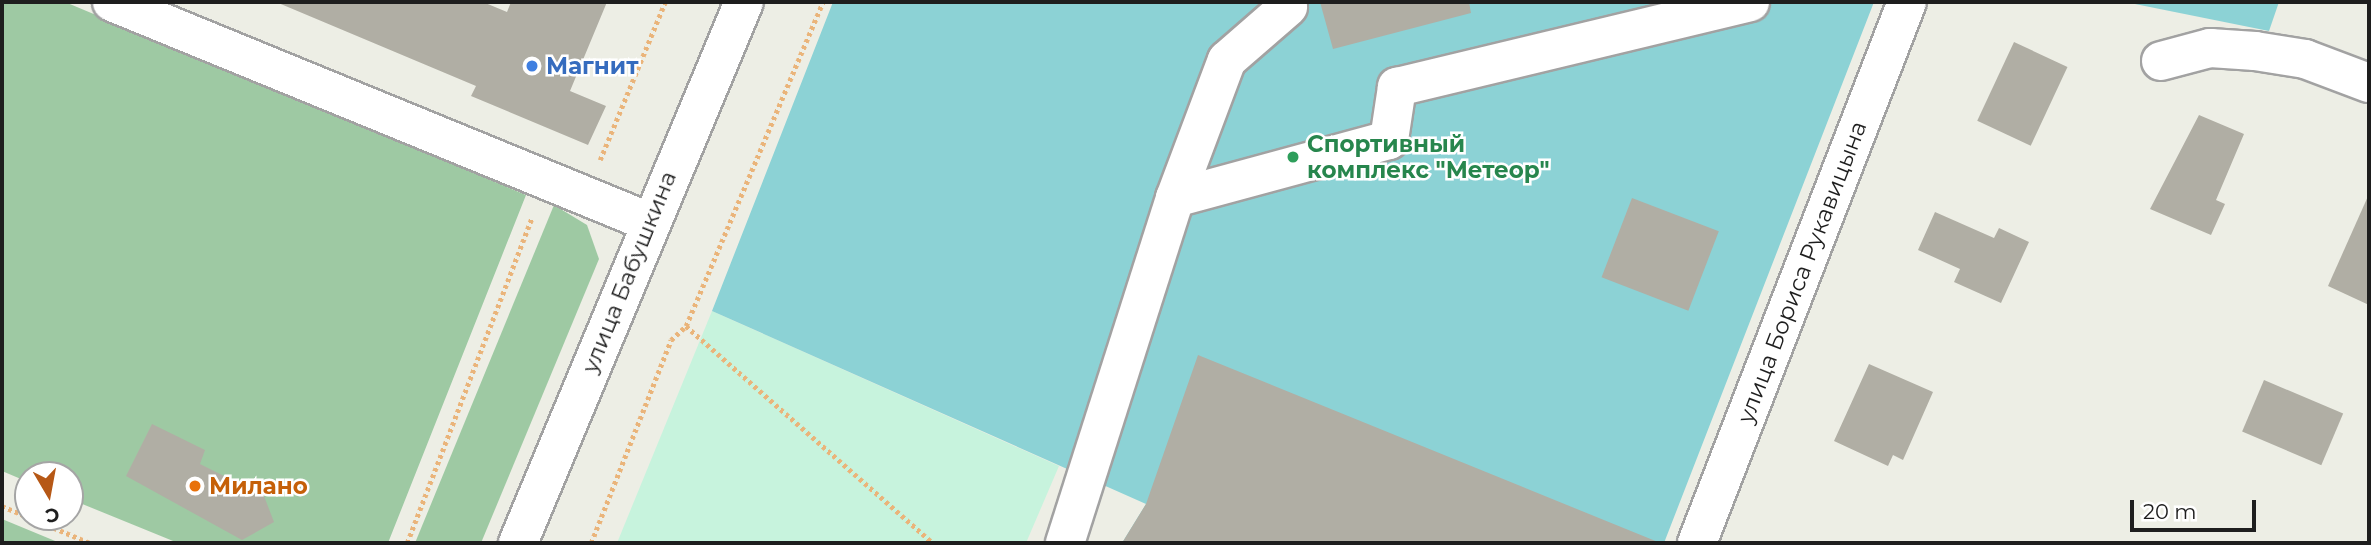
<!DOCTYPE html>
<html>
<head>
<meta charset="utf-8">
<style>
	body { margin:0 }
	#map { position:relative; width:2371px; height:545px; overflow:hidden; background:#edeee5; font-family:Montserrat,sans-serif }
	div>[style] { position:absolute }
	.forest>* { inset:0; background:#9ec9a3 }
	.park>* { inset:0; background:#c7f3dd }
	.pitch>* { inset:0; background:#8cd2d5 }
	.building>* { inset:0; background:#b0aea4; transform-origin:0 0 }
	.path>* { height:4.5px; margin-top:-2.25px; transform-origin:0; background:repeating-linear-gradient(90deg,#eab47a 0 3.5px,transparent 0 7px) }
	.roads { filter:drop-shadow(2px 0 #a2a2a2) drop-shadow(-2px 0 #a2a2a2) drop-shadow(0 2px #a2a2a2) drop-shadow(0 -2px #a2a2a2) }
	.minor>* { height:38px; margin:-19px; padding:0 19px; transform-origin:19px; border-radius:19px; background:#fff }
	.dots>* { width:19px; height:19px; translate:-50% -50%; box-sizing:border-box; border:4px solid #fff; border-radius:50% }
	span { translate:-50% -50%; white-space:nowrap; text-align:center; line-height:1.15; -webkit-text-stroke:5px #fff; paint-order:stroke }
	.shop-label { font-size:23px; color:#366cbe; font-weight:700 }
	.left { translate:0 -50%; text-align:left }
	.leisure-label { font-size:23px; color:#27864d; font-weight:700 }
	.street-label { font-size:23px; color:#1e1e1e }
	.food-label { font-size:23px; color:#c56008; font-weight:700 }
	.frame { position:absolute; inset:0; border:4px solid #1e1e1e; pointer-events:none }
	.north { position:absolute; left:14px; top:461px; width:70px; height:70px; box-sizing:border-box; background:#fff; border:2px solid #a5a5a5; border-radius:50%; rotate:170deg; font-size:19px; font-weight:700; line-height:28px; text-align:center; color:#1e1e1e }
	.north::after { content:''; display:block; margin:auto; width:24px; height:32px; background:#b65816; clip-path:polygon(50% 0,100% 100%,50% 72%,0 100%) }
	.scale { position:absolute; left:2130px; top:500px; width:126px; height:32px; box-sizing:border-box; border:4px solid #1e1e1e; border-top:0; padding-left:9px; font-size:21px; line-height:24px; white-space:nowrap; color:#1e1e1e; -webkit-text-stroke:5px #fff; paint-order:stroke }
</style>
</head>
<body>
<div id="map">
	<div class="forest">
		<i style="clip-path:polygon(2px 2px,65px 2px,526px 195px,388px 543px,178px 543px,70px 499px,70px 475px,28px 475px,28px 482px,2px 471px)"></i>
		<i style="clip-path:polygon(554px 205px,587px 225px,599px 259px,481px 543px,415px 543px)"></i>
		<i style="clip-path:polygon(2px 519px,60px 543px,2px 543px)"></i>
	</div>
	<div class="park">
		<i style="clip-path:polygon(712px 311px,1059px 466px,1026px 543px,617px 543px)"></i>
	</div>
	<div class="pitch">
		<i style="clip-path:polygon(833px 2px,1874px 2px,1664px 543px,1122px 543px,1146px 504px,712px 311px)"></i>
		<i style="clip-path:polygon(2125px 2px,2279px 2px,2269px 31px)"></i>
	</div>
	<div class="building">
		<i style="clip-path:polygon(276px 2px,483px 2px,507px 12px,511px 2px,607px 2px,570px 91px,606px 106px,588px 145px,471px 96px,476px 86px)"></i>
		<i style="clip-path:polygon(1320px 2px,1469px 2px,1471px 13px,1333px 49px)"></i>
		<i style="left:2014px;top:42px;width:59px;height:87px;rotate:25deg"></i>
		<i style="clip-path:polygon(2199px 115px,2244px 134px,2216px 200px,2225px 204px,2211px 235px,2150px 209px)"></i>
		<i style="clip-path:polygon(2369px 194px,2369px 305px,2328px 286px)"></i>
		<i style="left:1632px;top:198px;width:93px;height:85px;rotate:21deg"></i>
		<i style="clip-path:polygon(1935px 212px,1994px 238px,1999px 228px,2029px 242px,2001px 303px,1954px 282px,1960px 269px,1918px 250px)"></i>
		<i style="clip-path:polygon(1198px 355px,1658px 542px,1658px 543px,1122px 543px,1146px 504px)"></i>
		<i style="clip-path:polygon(1869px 364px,1933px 392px,1903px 460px,1893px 455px,1888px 466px,1834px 441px)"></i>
		<i style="left:2264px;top:380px;width:86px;height:56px;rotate:23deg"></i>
		<i style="clip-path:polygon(152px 424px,205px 450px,200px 464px,264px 496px,274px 522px,242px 540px,126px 476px)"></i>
	</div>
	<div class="path">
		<i style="left:600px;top:160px;width:171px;rotate:-67.6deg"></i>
		<i style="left:686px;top:326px;width:329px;rotate:41.3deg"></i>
		<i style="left:2px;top:506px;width:95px;rotate:22.8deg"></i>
		<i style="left:407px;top:543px;width:349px;rotate:-69deg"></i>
		<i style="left:591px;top:543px;width:218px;rotate:-68.5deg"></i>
		<i style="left:671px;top:340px;width:21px;rotate:-43deg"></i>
		<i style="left:686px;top:326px;width:352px;rotate:-67.1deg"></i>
	</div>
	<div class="roads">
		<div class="minor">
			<i style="left:112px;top:2px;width:580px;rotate:22.28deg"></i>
			<i style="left:2161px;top:61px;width:51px;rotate:-14.9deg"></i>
			<i style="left:2210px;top:48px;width:45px;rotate:3.8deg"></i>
			<i style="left:2255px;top:51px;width:51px;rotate:9.1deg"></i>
			<i style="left:2305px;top:59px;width:68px;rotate:20.6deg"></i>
			<i style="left:1175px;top:198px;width:222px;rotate:-15.2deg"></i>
			<i style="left:1389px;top:140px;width:54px;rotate:-81.4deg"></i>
			<i style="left:1397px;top:87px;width:363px;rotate:-13.5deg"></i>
			<i style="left:518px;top:543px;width:586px;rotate:-67.33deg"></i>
			<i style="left:1065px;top:543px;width:362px;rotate:-72.3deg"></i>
			<i style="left:1175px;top:198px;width:147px;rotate:-69.4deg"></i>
			<i style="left:1227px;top:60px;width:81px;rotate:-41deg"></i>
			<i style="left:1697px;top:543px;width:580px;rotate:-68.79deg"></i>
		</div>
	</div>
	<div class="dots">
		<i style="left:532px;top:66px;background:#3f7fe0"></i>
		<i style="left:1293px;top:157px;background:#2e9e5b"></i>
		<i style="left:195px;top:486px;background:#e8710a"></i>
	</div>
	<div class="shop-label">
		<span class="left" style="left:546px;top:66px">Магнит</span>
	</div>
	<div class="leisure-label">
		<span class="left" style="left:1307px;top:157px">Спортивный<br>комплекс "Метеор"</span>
	</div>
	<div class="street-label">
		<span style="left:629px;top:272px;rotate:-68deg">улица Бабушкина</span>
		<span style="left:1802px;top:272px;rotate:-69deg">улица Бориса Рукавицына</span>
	</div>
	<div class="food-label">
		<span class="left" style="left:209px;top:486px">Милано</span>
	</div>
	<div class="frame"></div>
	<div class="north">С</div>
	<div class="scale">20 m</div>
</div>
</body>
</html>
